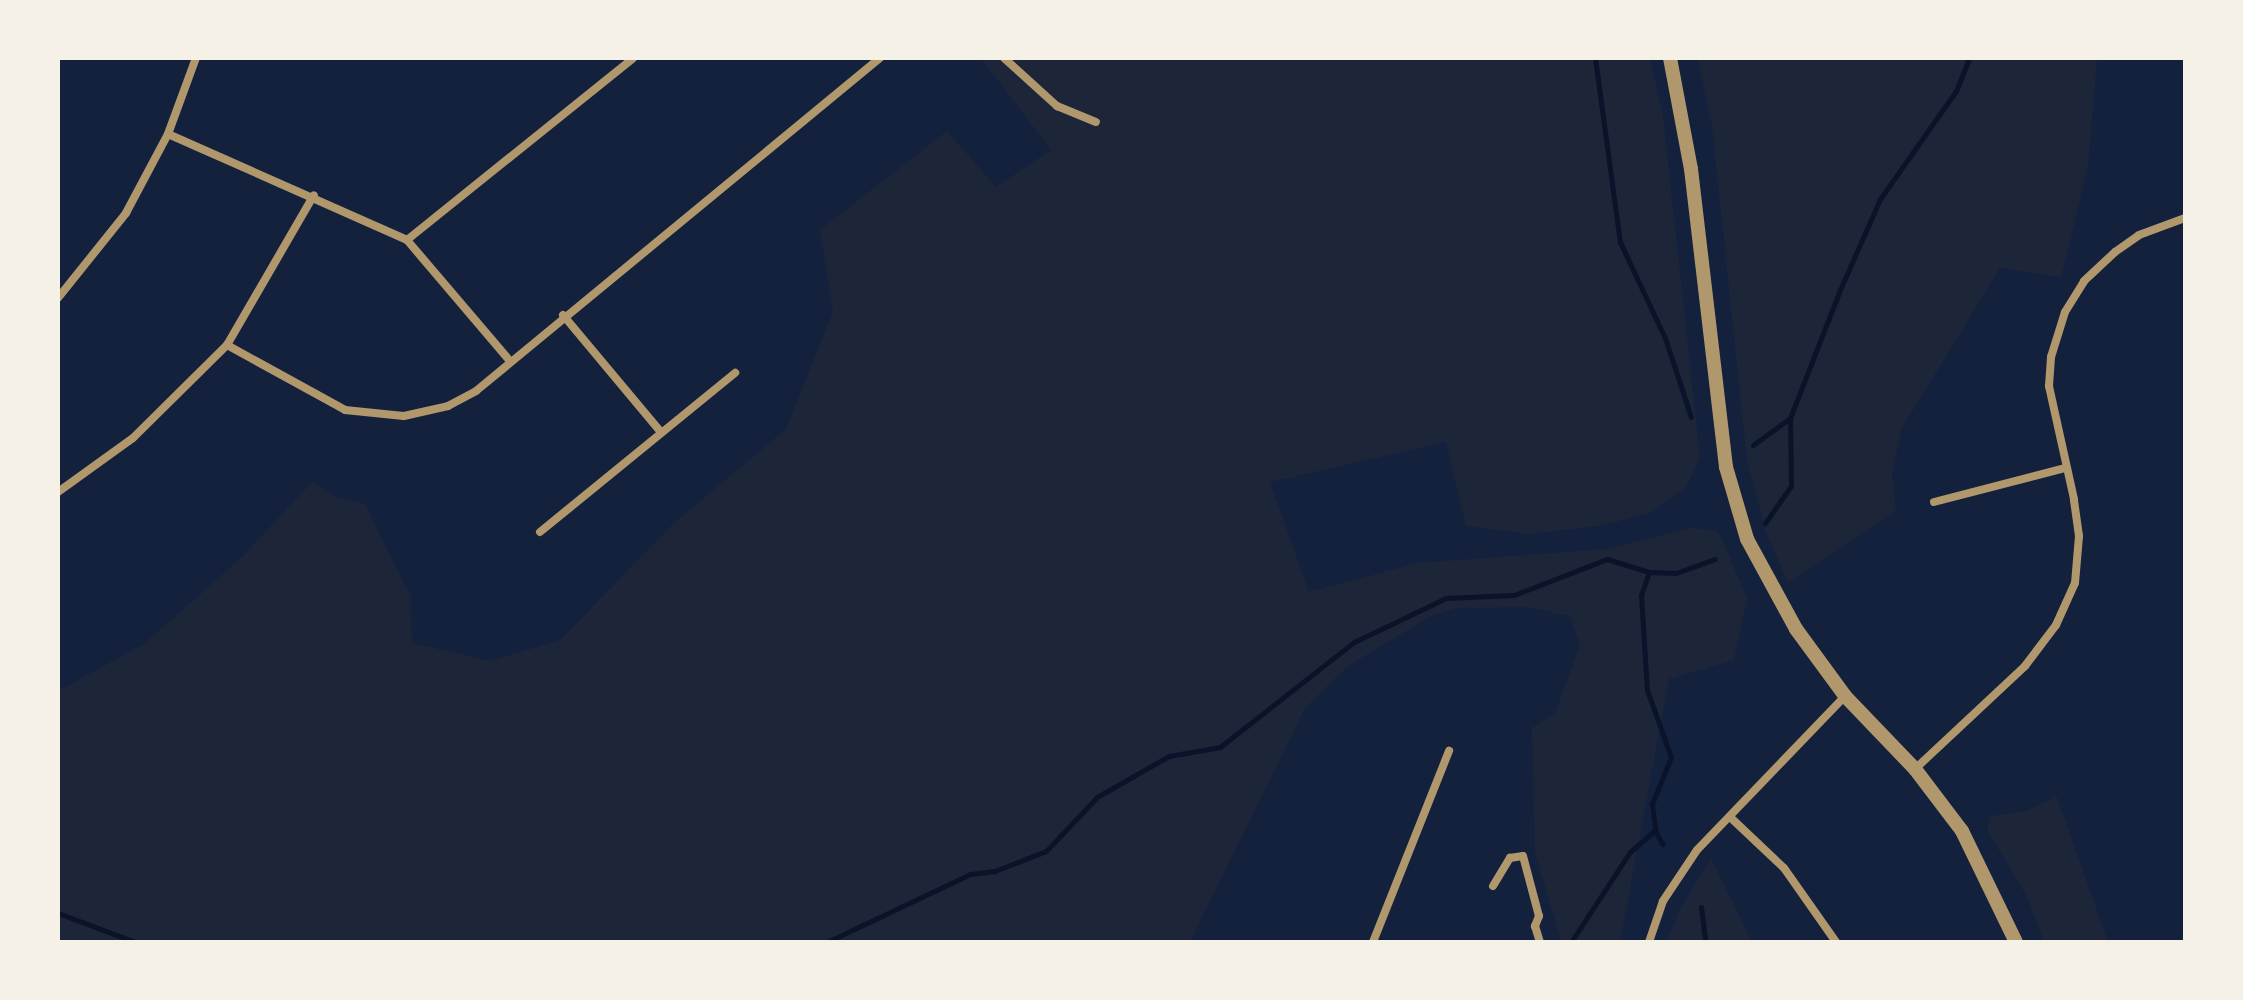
<!DOCTYPE html>
<html>
<head>
<meta charset="utf-8">
<style>
	body { margin:0 }
	#map { position:relative; width:2243px; height:1000px; overflow:hidden; background:#14213d; font-family:"Source Serif 4",serif }
	div>[style] { position:absolute }
	.green>* { inset:0; background:#1d2539 }
	.stream>* { height:5px; margin:-2.5px; padding:0 2.5px; transform-origin:2.5px; border-radius:2.5px; background:#0b132b }
	.minor>* { height:8px; margin:-4px; padding:0 4px; transform-origin:4px; border-radius:4px; background:#b1986c }
	.tertiary>* { height:14px; margin:-7px; padding:0 7px; transform-origin:7px; border-radius:7px; background:#b1986c }
	span { translate:-50% -50%; white-space:nowrap; text-align:center; line-height:1.15; -webkit-text-stroke:8px #f6f1e7; paint-order:stroke }
	.frame { position:absolute; inset:0; border:60px solid #f6f1e7; pointer-events:none }
</style>
</head>
<body>
<div id="map">
	<div class="green">
		<i style="clip-path:polygon(981px 58px,1650px 58px,1663px 116px,1700px 458px,1686px 487px,1650px 513px,1599px 526px,1528px 534px,1466px 526px,1446px 442px,1270px 482px,1309px 592px,1418px 563px,1607px 549px,1690px 528px,1718px 531px,1747px 598px,1734px 660px,1669px 679px,1620px 942px,1561px 941px,1535px 852px,1532px 728px,1555px 713px,1580px 645px,1570px 616px,1527px 607px,1458px 608px,1433px 615px,1348px 666px,1305px 708px,1190px 942px,58px 942px,58px 691px,144px 644px,241px 558px,313px 481px,333px 496px,365px 504px,410px 595px,412px 643px,490px 661px,560px 640px,673px 524px,786px 429px,833px 312px,820px 230px,947px 131px,996px 187px,1051px 150px)"></i>
		<i style="clip-path:polygon(1698px 58px,2097px 58px,2088px 166px,2061px 277px,2000px 268px,1902px 428px,1892px 472px,1896px 511px,1788px 583px,1766px 532px,1747px 460px,1712px 126px)"></i>
		<i style="clip-path:polygon(2057px 797px,2108px 942px,2044px 942px,2027px 897px,1987px 830px,1991px 816px,2025px 811px)"></i>
		<i style="clip-path:polygon(1711px 858px,1752px 942px,1666px 942px,1679px 911px)"></i>
	</div>
	<div class="stream">
		<i style="left:1595px;top:58px;width:186px;rotate:82.3deg"></i>
		<i style="left:1620px;top:242px;width:106px;rotate:64.9deg"></i>
		<i style="left:1665px;top:338px;width:83px;rotate:71.8deg"></i>
		<i style="left:1753px;top:445px;width:46px;rotate:-36.1deg"></i>
		<i style="left:1765px;top:523px;width:45px;rotate:-54.9deg"></i>
		<i style="left:1791px;top:486px;width:68px;rotate:-90.8deg"></i>
		<i style="left:1790px;top:418px;width:135px;rotate:-68.7deg"></i>
		<i style="left:1839px;top:292px;width:102px;rotate:-66.2deg"></i>
		<i style="left:1880px;top:199px;width:132px;rotate:-54.9deg"></i>
		<i style="left:1956px;top:91px;width:35px;rotate:-68deg"></i>
		<i style="left:1649px;top:572px;width:24px;rotate:109deg"></i>
		<i style="left:1641px;top:595px;width:95px;rotate:86.4deg"></i>
		<i style="left:1647px;top:690px;width:71px;rotate:70.3deg"></i>
		<i style="left:1671px;top:757px;width:51px;rotate:112deg"></i>
		<i style="left:1652px;top:804px;width:26px;rotate:83deg"></i>
		<i style="left:1655px;top:830px;width:16px;rotate:63deg"></i>
		<i style="left:1701px;top:907px;width:35px;rotate:83deg"></i>
		<i style="left:58px;top:913px;width:82px;rotate:20.6deg"></i>
		<i style="left:827px;top:942px;width:158px;rotate:-25.4deg"></i>
		<i style="left:970px;top:874px;width:25px;rotate:-7deg"></i>
		<i style="left:995px;top:871px;width:55px;rotate:-21.4deg"></i>
		<i style="left:1046px;top:851px;width:74px;rotate:-46.6deg"></i>
		<i style="left:1097px;top:797px;width:83px;rotate:-29.7deg"></i>
		<i style="left:1169px;top:756px;width:52px;rotate:-10deg"></i>
		<i style="left:1220px;top:747px;width:170px;rotate:-38.1deg"></i>
		<i style="left:1354px;top:642px;width:102px;rotate:-25.6deg"></i>
		<i style="left:1446px;top:598px;width:68px;rotate:-2.5deg"></i>
		<i style="left:1514px;top:595px;width:100px;rotate:-21.2deg"></i>
		<i style="left:1607px;top:559px;width:44px;rotate:17.2deg"></i>
		<i style="left:1649px;top:572px;width:27px;rotate:2deg"></i>
		<i style="left:1676px;top:573px;width:41px;rotate:-19.7deg"></i>
		<i style="left:1571px;top:942px;width:108px;rotate:-56.8deg"></i>
		<i style="left:1630px;top:852px;width:33px;rotate:-41deg"></i>
	</div>
	<div class="minor">
		<i style="left:1004px;top:58px;width:72px;rotate:42.2deg"></i>
		<i style="left:1057px;top:106px;width:42px;rotate:22.3deg"></i>
		<i style="left:168px;top:134px;width:261px;rotate:23.9deg"></i>
		<i style="left:407px;top:240px;width:159px;rotate:49.6deg"></i>
		<i style="left:407px;top:240px;width:290px;rotate:-38.8deg"></i>
		<i style="left:58px;top:298px;width:109px;rotate:-51.3deg"></i>
		<i style="left:126px;top:213px;width:89px;rotate:-62deg"></i>
		<i style="left:168px;top:134px;width:81px;rotate:-69.8deg"></i>
		<i style="left:563px;top:315px;width:151px;rotate:50.1deg"></i>
		<i style="left:227px;top:345px;width:135px;rotate:28.8deg"></i>
		<i style="left:345px;top:410px;width:59px;rotate:5.8deg"></i>
		<i style="left:404px;top:416px;width:45px;rotate:-12.8deg"></i>
		<i style="left:448px;top:406px;width:32px;rotate:-28deg"></i>
		<i style="left:476px;top:391px;width:524px;rotate:-39.5deg"></i>
		<i style="left:58px;top:492px;width:92px;rotate:-35.8deg"></i>
		<i style="left:133px;top:438px;width:132px;rotate:-44.7deg"></i>
		<i style="left:227px;top:345px;width:173px;rotate:-59.9deg"></i>
		<i style="left:1934px;top:502px;width:135px;rotate:-14.5deg"></i>
		<i style="left:540px;top:532px;width:252px;rotate:-39.2deg"></i>
		<i style="left:1915px;top:769px;width:151px;rotate:-43.1deg"></i>
		<i style="left:2025px;top:666px;width:51px;rotate:-52.9deg"></i>
		<i style="left:2056px;top:625px;width:46px;rotate:-65.7deg"></i>
		<i style="left:2075px;top:583px;width:47px;rotate:-85.1deg"></i>
		<i style="left:2079px;top:536px;width:37px;rotate:-98deg"></i>
		<i style="left:2074px;top:499px;width:116px;rotate:-102.5deg"></i>
		<i style="left:2049px;top:386px;width:29px;rotate:-86deg"></i>
		<i style="left:2051px;top:357px;width:47px;rotate:-72.7deg"></i>
		<i style="left:2065px;top:312px;width:36px;rotate:-58deg"></i>
		<i style="left:2084px;top:281px;width:42px;rotate:-43.1deg"></i>
		<i style="left:2115px;top:252px;width:29px;rotate:-35deg"></i>
		<i style="left:2139px;top:235px;width:49px;rotate:-20.3deg"></i>
		<i style="left:1730px;top:817px;width:74px;rotate:43.4deg"></i>
		<i style="left:1784px;top:868px;width:90px;rotate:54.9deg"></i>
		<i style="left:1493px;top:886px;width:33px;rotate:-59deg"></i>
		<i style="left:1510px;top:858px;width:13px;rotate:-9deg"></i>
		<i style="left:1523px;top:856px;width:62px;rotate:75.1deg"></i>
		<i style="left:1539px;top:916px;width:11px;rotate:112deg"></i>
		<i style="left:1535px;top:926px;width:17px;rotate:73deg"></i>
		<i style="left:1373px;top:942px;width:206px;rotate:-68.3deg"></i>
		<i style="left:1649px;top:942px;width:43px;rotate:-71.1deg"></i>
		<i style="left:1663px;top:901px;width:61px;rotate:-56.3deg"></i>
		<i style="left:1697px;top:850px;width:214px;rotate:-46.1deg"></i>
	</div>
	<div class="tertiary">
		<i style="left:1670px;top:58px;width:113px;rotate:79.3deg"></i>
		<i style="left:1691px;top:169px;width:300px;rotate:83.3deg"></i>
		<i style="left:1726px;top:467px;width:75px;rotate:73.7deg"></i>
		<i style="left:1747px;top:539px;width:102px;rotate:61.4deg"></i>
		<i style="left:1796px;top:629px;width:83px;rotate:53.8deg"></i>
		<i style="left:1845px;top:696px;width:101px;rotate:46.2deg"></i>
		<i style="left:1915px;top:769px;width:78px;rotate:52.8deg"></i>
		<i style="left:1962px;top:831px;width:123px;rotate:64.1deg"></i>
	</div>
	<div class="frame"></div>
</div>
</body>
</html>
